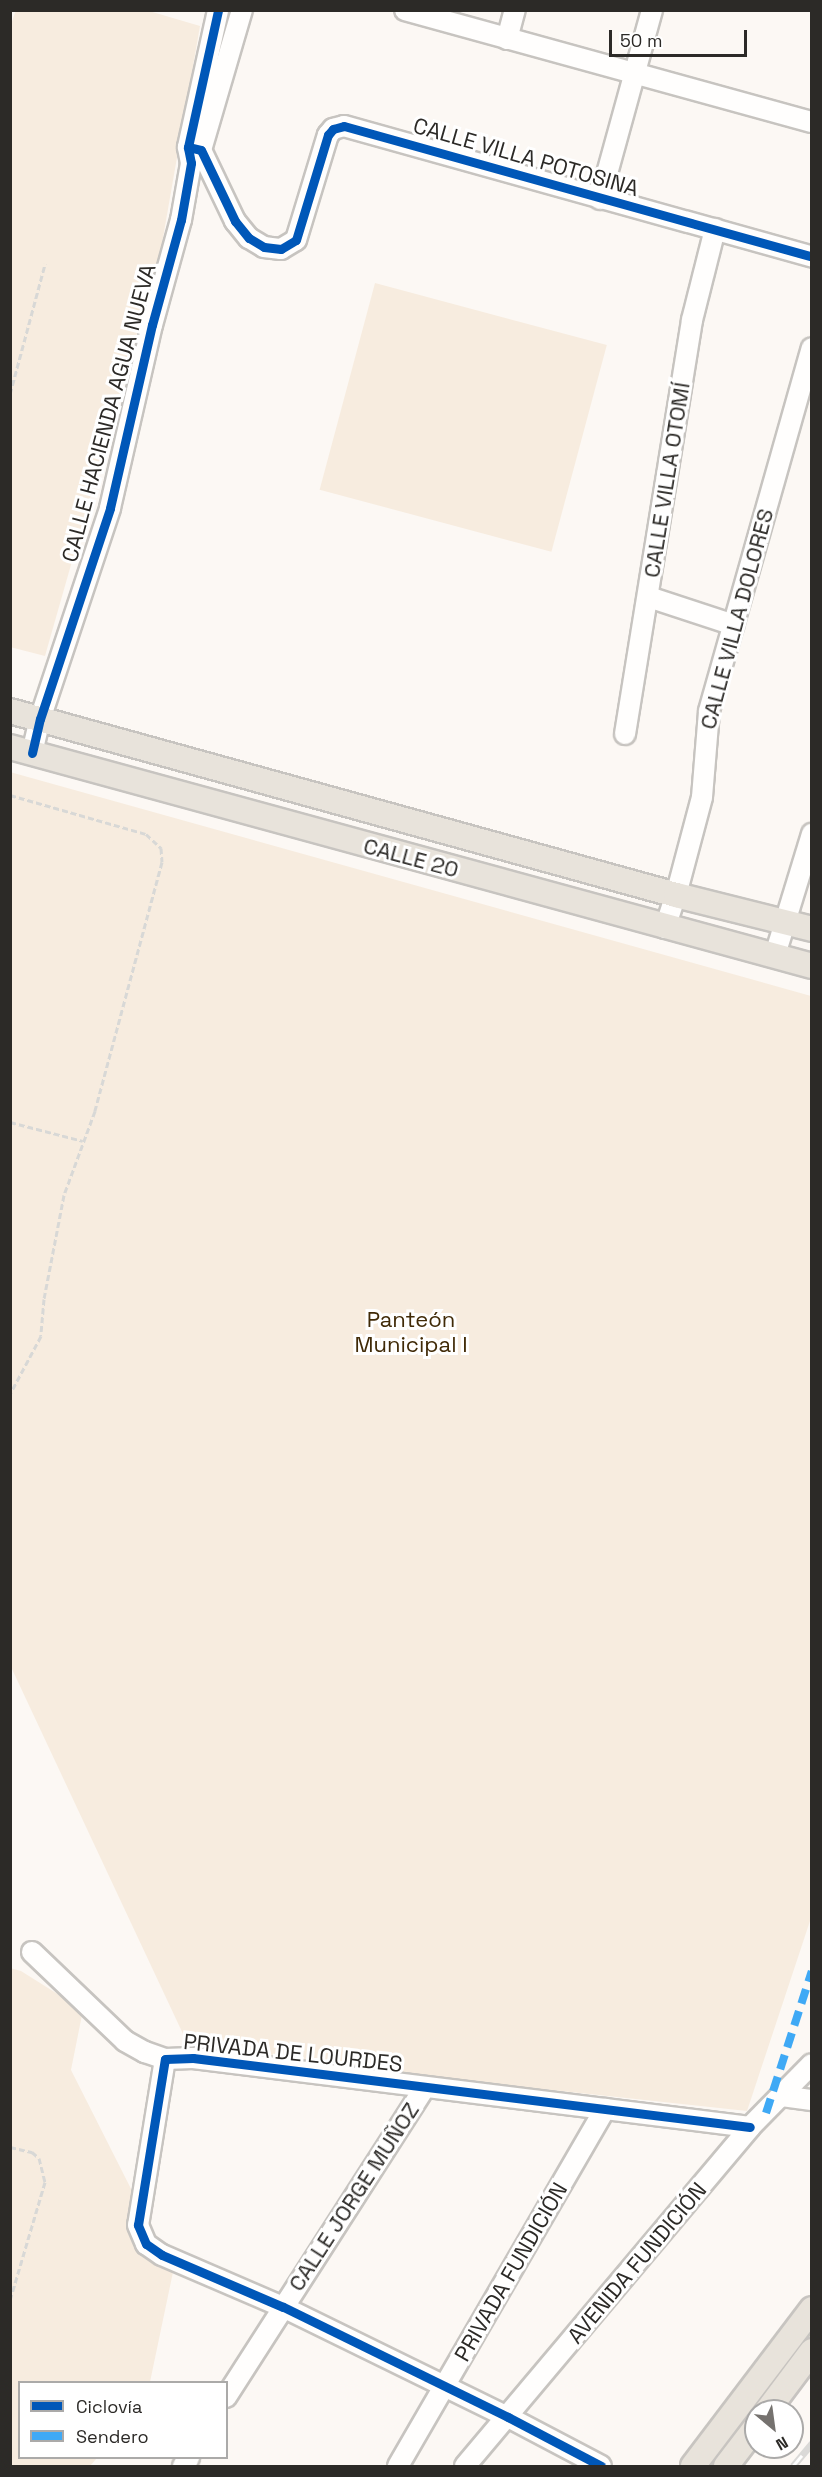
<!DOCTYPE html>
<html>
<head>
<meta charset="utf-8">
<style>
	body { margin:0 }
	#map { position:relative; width:822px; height:2477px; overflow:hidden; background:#fcf8f4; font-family:"Space Grotesk",sans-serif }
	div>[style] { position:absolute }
	.green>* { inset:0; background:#f7ecdf; transform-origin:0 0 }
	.path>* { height:3px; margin-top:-1.5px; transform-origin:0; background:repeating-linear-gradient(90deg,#d8d8d6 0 6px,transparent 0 9px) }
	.roads { filter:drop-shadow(2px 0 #c7c4c0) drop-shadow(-2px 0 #c7c4c0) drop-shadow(0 2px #c7c4c0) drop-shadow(0 -2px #c7c4c0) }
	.minor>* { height:20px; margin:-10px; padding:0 10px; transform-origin:10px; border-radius:10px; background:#fffefd }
	.major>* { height:24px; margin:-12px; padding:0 12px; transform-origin:12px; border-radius:12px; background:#e8e3db }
	.rail>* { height:7px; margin-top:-3.5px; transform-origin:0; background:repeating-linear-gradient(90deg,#fff 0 14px,#dad9d7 0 28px); box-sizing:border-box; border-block:2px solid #dad9d7 }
	.quiet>* { height:8px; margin-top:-4px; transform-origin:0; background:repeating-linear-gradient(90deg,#3fa9f5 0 15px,transparent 0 23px) }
	.cycleway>* { height:9px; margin:-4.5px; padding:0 4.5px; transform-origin:4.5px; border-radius:4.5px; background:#0057b8 }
	span { translate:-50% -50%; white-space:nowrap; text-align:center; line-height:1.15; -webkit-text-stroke:6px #fff; paint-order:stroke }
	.street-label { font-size:22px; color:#2c2a27 }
	.park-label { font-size:22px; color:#402a07 }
	.frame { position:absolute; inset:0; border:12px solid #2c2a27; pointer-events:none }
	.legend { position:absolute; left:18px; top:2381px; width:210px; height:78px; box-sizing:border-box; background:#fff; border:2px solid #abaaa9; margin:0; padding:8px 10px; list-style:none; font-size:18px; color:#2c2a27 }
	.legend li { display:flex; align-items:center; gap:12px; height:30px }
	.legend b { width:30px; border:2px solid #abaaa9 }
	.north { position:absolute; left:744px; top:2399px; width:60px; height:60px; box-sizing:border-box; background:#fff; border:2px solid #abaaa9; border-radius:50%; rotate:151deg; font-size:16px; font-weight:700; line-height:24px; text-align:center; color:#2c2a27 }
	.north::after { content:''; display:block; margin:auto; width:21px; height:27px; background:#75726f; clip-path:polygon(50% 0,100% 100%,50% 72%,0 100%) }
	.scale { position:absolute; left:609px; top:30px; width:138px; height:27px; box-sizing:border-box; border:3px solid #2c2a27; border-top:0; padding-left:8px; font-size:18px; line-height:21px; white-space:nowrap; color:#2c2a27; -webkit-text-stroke:4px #fff; paint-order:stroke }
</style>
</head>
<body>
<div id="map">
	<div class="green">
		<i style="clip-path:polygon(16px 10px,149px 11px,200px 26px,161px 249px,45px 656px,10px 647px,10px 27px)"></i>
		<i style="left:375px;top:283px;width:240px;height:214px;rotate:15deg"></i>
		<i style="clip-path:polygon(10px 772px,811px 996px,811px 1918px,747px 2111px,191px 2051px,11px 1667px)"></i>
		<i style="clip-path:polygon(10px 1968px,21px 1971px,83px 2010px,71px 2070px,173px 2272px,150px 2382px,20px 2382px,20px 2458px,97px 2458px,90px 2466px,11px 2466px)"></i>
	</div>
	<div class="path">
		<i style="left:10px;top:394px;width:135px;rotate:-74.9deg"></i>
		<i style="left:10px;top:795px;width:141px;rotate:16deg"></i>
		<i style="left:146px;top:834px;width:21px;rotate:43deg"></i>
		<i style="left:161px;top:848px;width:14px;rotate:86deg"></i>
		<i style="left:162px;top:862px;width:258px;rotate:105.1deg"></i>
		<i style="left:95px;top:1111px;width:90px;rotate:110.3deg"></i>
		<i style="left:64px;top:1195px;width:106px;rotate:100.9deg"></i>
		<i style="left:44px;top:1299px;width:37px;rotate:95deg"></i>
		<i style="left:41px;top:1336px;width:66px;rotate:118.1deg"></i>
		<i style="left:10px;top:1122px;width:75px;rotate:14.6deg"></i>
		<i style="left:10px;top:2147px;width:23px;rotate:13deg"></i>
		<i style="left:32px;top:2152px;width:9px;rotate:41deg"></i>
		<i style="left:39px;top:2158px;width:25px;rotate:76deg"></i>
		<i style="left:45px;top:2182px;width:123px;rotate:106.5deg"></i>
	</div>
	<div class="roads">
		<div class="minor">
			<i style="left:405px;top:10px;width:422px;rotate:15.4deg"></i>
			<i style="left:507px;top:39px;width:30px;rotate:-75deg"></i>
			<i style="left:188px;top:147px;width:13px;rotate:13deg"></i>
			<i style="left:201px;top:150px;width:79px;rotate:64.4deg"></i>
			<i style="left:235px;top:221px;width:22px;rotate:51deg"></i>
			<i style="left:249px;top:238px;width:17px;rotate:31deg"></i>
			<i style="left:264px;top:247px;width:17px;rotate:7deg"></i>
			<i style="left:281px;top:249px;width:17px;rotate:-31deg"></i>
			<i style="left:296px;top:240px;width:110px;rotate:-73.1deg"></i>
			<i style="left:328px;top:135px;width:8px;rotate:-50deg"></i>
			<i style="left:333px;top:129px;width:11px;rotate:-15deg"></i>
			<i style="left:344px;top:126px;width:486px;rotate:15.6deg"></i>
			<i style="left:195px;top:159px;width:11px;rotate:-56deg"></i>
			<i style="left:201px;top:150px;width:146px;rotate:-73.7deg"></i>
			<i style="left:600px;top:199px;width:196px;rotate:-74.6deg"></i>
			<i style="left:649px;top:597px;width:89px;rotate:18.2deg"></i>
			<i style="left:625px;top:734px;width:419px;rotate:-80.8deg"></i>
			<i style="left:692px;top:320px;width:94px;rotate:-75.8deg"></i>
			<i style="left:32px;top:753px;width:35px;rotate:-77deg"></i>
			<i style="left:40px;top:719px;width:222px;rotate:-71.6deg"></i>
			<i style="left:110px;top:508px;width:188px;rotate:-77.1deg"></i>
			<i style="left:152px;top:325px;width:109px;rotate:-74.6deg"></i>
			<i style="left:181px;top:220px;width:58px;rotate:-80deg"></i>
			<i style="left:191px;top:163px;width:16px;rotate:-101deg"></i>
			<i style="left:188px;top:147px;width:140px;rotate:-77.6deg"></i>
			<i style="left:665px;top:928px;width:35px;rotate:-72deg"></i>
			<i style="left:676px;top:895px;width:101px;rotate:-75.1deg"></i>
			<i style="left:702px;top:797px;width:86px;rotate:-85.3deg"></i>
			<i style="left:709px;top:711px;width:377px;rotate:-74.2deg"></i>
			<i style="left:775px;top:955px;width:127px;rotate:-73deg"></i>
			<i style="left:32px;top:1952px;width:129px;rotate:43.7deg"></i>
			<i style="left:125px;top:2041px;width:23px;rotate:29deg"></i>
			<i style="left:145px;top:2052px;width:21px;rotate:19deg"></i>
			<i style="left:165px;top:2059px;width:28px;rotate:-2deg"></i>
			<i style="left:193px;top:2058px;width:561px;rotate:7.06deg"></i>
			<i style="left:165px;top:2059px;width:168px;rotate:99.2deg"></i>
			<i style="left:138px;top:2225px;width:21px;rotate:67deg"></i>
			<i style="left:146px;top:2244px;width:19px;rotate:35deg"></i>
			<i style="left:162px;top:2255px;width:132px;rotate:23.3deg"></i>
			<i style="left:283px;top:2307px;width:250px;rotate:26.1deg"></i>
			<i style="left:508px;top:2417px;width:105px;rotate:27.8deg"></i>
			<i style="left:782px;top:2096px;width:30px;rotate:8deg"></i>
			<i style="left:226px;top:2397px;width:368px;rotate:-57.3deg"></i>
			<i style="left:183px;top:2466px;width:10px;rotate:-53deg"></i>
			<i style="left:398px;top:2466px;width:413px;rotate:-59.9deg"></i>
			<i style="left:465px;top:2466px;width:443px;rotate:-49.9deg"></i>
			<i style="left:750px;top:2127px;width:88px;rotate:-45.5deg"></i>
		</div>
		<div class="major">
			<i style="left:10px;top:711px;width:691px;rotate:15.44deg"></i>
			<i style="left:676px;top:895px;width:140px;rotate:14deg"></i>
			<i style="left:10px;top:747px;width:831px;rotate:15.27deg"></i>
			<i style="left:767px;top:2411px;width:75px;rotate:-53.1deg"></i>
			<i style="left:693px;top:2466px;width:197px;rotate:-52.8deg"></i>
			<i style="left:726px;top:2466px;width:49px;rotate:-52.4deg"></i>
		</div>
	</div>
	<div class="rail">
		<i style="left:793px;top:2466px;width:30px;rotate:-50deg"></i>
	</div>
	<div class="quiet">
		<i style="left:766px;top:2113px;width:149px;rotate:-72.1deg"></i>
	</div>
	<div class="cycleway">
		<i style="left:188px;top:147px;width:13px;rotate:13deg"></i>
		<i style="left:201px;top:150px;width:79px;rotate:64.4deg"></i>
		<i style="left:235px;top:221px;width:22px;rotate:51deg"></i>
		<i style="left:249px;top:238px;width:17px;rotate:31deg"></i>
		<i style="left:264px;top:247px;width:17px;rotate:7deg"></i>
		<i style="left:281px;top:249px;width:17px;rotate:-31deg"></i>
		<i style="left:296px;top:240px;width:110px;rotate:-73.1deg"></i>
		<i style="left:328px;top:135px;width:8px;rotate:-50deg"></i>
		<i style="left:333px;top:129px;width:11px;rotate:-15deg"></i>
		<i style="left:344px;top:126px;width:486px;rotate:15.6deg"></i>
		<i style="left:32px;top:753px;width:35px;rotate:-77deg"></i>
		<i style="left:40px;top:719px;width:222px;rotate:-71.6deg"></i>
		<i style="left:110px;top:508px;width:188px;rotate:-77.1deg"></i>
		<i style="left:152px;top:325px;width:109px;rotate:-74.6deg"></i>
		<i style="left:181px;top:220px;width:58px;rotate:-80deg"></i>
		<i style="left:191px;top:163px;width:16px;rotate:-101deg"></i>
		<i style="left:188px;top:147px;width:140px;rotate:-77.6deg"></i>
		<i style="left:601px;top:2466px;width:105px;rotate:-152.2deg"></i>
		<i style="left:508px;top:2417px;width:250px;rotate:-153.9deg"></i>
		<i style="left:283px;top:2307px;width:132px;rotate:-156.7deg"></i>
		<i style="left:162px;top:2255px;width:19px;rotate:-145deg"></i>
		<i style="left:146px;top:2244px;width:21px;rotate:-113deg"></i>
		<i style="left:138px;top:2225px;width:168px;rotate:-80.8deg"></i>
		<i style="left:165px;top:2059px;width:28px;rotate:-2deg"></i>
		<i style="left:193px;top:2058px;width:561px;rotate:7.06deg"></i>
	</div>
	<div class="street-label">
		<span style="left:526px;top:157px;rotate:16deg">CALLE VILLA POTOSINA</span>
		<span style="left:109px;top:413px;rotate:-75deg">CALLE HACIENDA AGUA NUEVA</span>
		<span style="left:667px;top:480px;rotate:-81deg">CALLE VILLA OTOMÍ</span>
		<span style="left:737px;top:619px;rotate:-75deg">CALLE VILLA DOLORES</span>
		<span style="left:411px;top:858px;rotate:15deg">CALLE 20</span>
		<span style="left:293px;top:2053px;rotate:6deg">PRIVADA DE LOURDES</span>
		<span style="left:354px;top:2197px;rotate:-57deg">CALLE JORGE MUÑOZ</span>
		<span style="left:637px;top:2263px;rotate:-50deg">AVENIDA FUNDICIÓN</span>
		<span style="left:511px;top:2272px;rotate:-60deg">PRIVADA FUNDICIÓN</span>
	</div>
	<div class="park-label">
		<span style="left:411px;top:1332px">Panteón<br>Municipal I</span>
	</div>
	<div class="frame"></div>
	<ul class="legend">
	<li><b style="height:8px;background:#0057b8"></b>Ciclovía</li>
	<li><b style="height:8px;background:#3fa9f5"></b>Sendero</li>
	</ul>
	<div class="north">N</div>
	<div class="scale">50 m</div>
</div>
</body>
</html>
